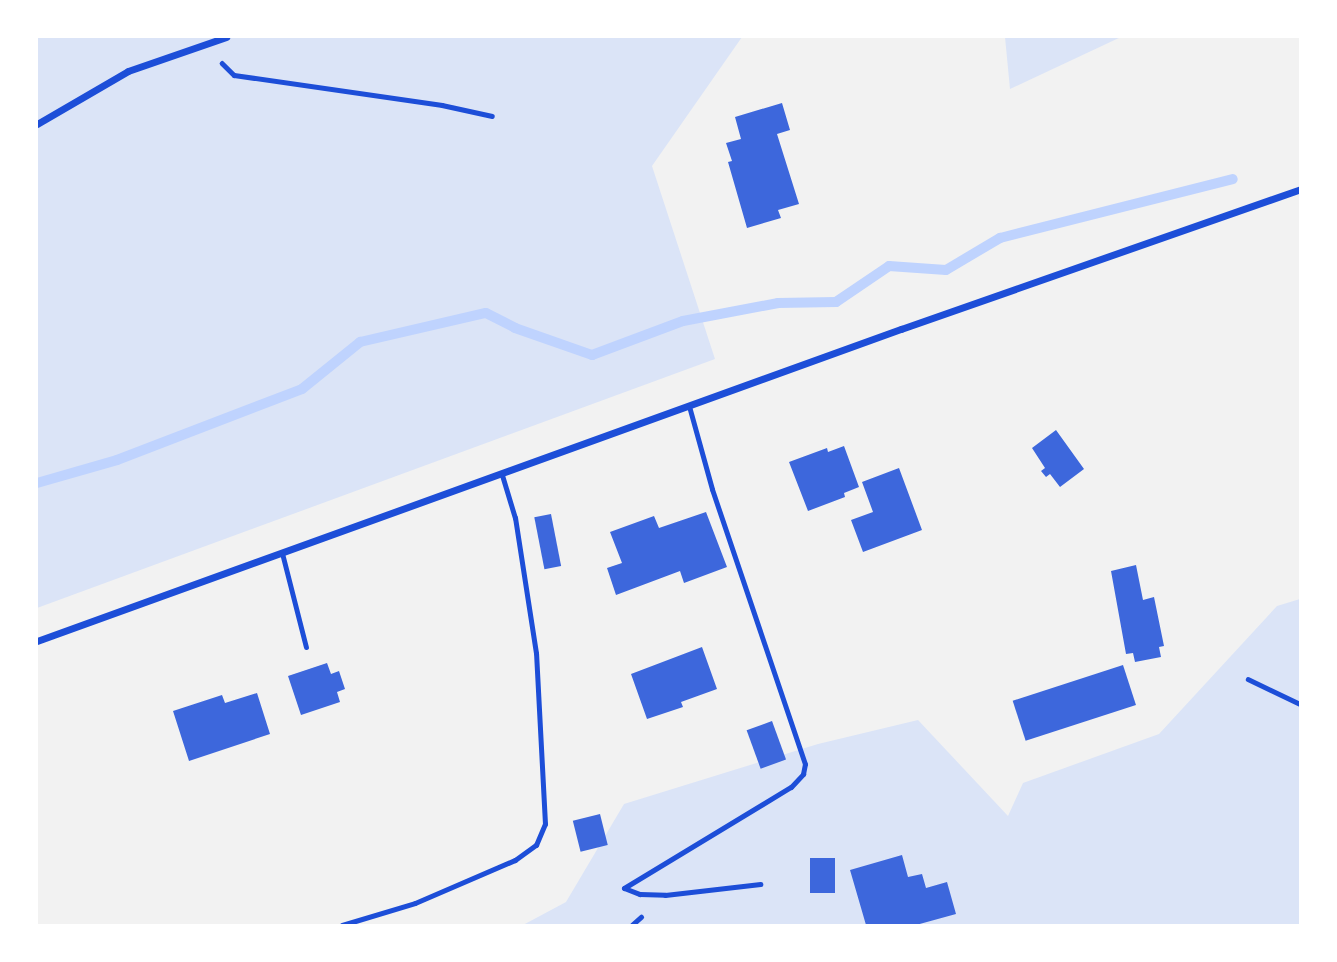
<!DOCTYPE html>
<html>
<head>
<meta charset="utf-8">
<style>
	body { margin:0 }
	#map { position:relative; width:1337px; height:962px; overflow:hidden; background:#f2f2f2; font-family:"Nunito Sans",sans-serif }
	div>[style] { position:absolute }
	.green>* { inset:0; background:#dbe4f7 }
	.stream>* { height:10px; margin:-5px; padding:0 5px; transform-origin:5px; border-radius:5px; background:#bfd3fe }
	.building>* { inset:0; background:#3d67dc; transform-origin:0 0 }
	.path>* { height:4.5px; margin:-2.25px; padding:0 2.25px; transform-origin:2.25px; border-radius:2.25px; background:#1d4ed8 }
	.service>* { height:5px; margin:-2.5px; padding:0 2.5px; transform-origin:2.5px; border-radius:2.5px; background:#1d4ed8 }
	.minor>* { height:7px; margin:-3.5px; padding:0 3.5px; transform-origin:3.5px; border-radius:3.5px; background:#1d4ed8 }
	span { translate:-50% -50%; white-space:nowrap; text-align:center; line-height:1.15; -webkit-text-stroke:6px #fff; paint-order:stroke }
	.frame { position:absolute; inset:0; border:38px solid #fff; pointer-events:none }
</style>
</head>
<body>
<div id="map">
	<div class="green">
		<i style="clip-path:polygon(37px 37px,742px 37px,652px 166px,715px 359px,37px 608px)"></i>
		<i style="clip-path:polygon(1005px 37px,1121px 37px,1010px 89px)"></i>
		<i style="clip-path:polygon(1300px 599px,1300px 925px,523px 925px,566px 902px,624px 804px,818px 744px,918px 720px,1008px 816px,1023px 783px,1159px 734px,1277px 606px)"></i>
	</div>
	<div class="stream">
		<i style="left:37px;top:483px;width:83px;rotate:-16deg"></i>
		<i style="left:117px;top:460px;width:198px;rotate:-21deg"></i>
		<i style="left:302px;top:389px;width:75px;rotate:-39deg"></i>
		<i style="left:360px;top:342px;width:129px;rotate:-13deg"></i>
		<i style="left:486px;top:313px;width:33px;rotate:27deg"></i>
		<i style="left:515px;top:328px;width:82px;rotate:19.3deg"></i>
		<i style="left:592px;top:355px;width:97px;rotate:-20.5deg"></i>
		<i style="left:683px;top:321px;width:97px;rotate:-10.7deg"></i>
		<i style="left:778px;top:303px;width:58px;rotate:-1deg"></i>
		<i style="left:836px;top:302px;width:64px;rotate:-34.2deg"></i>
		<i style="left:889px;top:266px;width:57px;rotate:4deg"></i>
		<i style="left:946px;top:270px;width:63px;rotate:-30.7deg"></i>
		<i style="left:1000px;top:238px;width:240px;rotate:-14.2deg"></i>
	</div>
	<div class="building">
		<i style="clip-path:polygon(782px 103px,790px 130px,777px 134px,799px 204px,778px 210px,781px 218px,747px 228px,728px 162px,732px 161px,726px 143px,741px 139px,735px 117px)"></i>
		<i style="clip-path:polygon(1056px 430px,1084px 469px,1060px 487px,1050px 474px,1046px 477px,1041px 471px,1045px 468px,1032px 448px)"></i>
		<i style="clip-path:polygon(844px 446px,859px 487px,844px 493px,845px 497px,808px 511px,789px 462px,827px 448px,828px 452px)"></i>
		<i style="clip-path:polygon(899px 468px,922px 530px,863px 552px,851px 520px,873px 512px,862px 482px)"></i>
		<i style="clip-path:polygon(706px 512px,727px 567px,684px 583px,680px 571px,616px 595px,607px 568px,622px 563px,610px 532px,654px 516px,659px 528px)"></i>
		<i style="left:551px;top:514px;width:53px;height:17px;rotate:79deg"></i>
		<i style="clip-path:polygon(1136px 565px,1143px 600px,1154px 597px,1164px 646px,1159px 647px,1161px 657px,1135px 662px,1133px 653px,1126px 654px,1111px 571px)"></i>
		<i style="clip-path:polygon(702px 647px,717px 689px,681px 702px,683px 707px,647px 719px,631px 674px)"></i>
		<i style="clip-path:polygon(327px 663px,331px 674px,339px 671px,345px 689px,337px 692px,340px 702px,301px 715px,288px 676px)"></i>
		<i style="left:1123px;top:665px;width:42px;height:116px;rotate:72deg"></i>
		<i style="clip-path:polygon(257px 693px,270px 734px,189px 761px,173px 711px,222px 695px,225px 703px)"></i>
		<i style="left:772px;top:721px;width:41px;height:27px;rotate:70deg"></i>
		<i style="left:600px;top:814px;width:32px;height:28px;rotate:76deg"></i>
		<i style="clip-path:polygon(902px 855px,908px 877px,922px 874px,926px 888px,947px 882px,956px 914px,916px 925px,866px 925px,850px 870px)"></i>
		<i style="left:810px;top:858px;width:25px;height:35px"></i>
	</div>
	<div class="path">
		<i style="left:222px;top:63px;width:17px;rotate:45deg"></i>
		<i style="left:234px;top:75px;width:210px;rotate:8.2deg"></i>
		<i style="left:442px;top:105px;width:51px;rotate:12.4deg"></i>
		<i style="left:1248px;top:679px;width:58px;rotate:25.7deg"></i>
		<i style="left:632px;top:925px;width:12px;rotate:-42deg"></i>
	</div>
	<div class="service">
		<i style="left:282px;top:553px;width:97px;rotate:75.7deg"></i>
		<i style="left:624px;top:888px;width:195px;rotate:-31.2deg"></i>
		<i style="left:791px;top:787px;width:18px;rotate:-47deg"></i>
		<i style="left:803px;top:774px;width:10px;rotate:-79deg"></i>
		<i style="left:805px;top:764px;width:290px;rotate:-108.7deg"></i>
		<i style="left:712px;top:489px;width:86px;rotate:-105.5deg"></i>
		<i style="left:624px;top:888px;width:17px;rotate:21deg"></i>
		<i style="left:640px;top:894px;width:25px;rotate:2deg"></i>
		<i style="left:665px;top:895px;width:96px;rotate:-6.6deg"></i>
		<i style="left:342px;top:925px;width:76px;rotate:-16.8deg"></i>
		<i style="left:415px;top:903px;width:109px;rotate:-23.3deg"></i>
		<i style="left:515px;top:860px;width:26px;rotate:-36deg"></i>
		<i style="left:536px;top:845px;width:23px;rotate:-67deg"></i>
		<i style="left:545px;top:824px;width:171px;rotate:-93deg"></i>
		<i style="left:536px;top:653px;width:137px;rotate:-98.8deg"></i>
		<i style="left:515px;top:518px;width:45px;rotate:-106.8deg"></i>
	</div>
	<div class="minor">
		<i style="left:37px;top:124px;width:105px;rotate:-30.2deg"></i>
		<i style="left:128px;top:71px;width:104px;rotate:-19.1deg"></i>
		<i style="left:37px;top:641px;width:919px;rotate:-19.86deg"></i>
		<i style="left:901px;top:329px;width:423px;rotate:-19.3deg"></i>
	</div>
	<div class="frame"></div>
</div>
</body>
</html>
